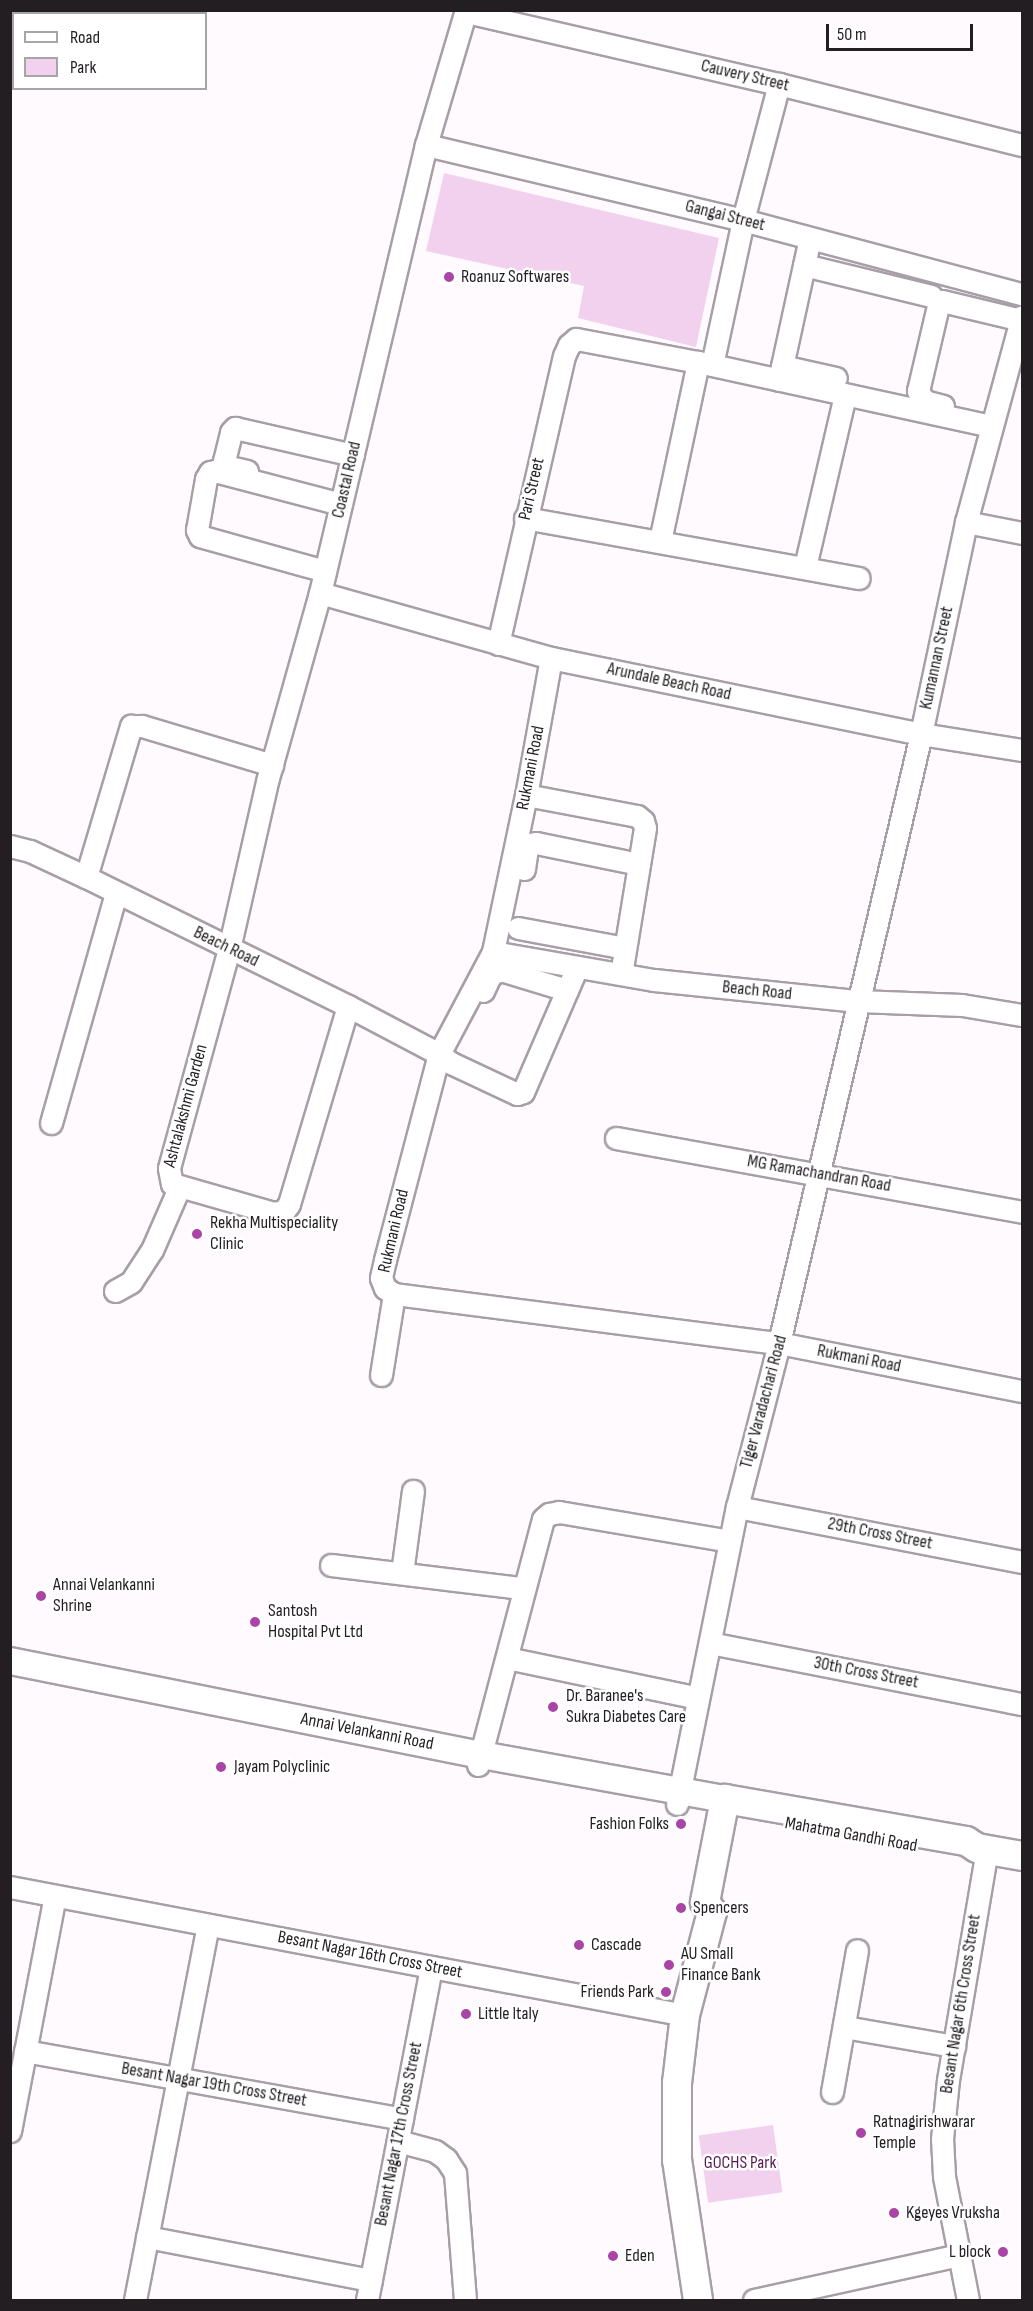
<!DOCTYPE html>
<html>
<head>
<meta charset="utf-8">
<style>
	body { margin:0 }
	#map { position:relative; width:1033px; height:2311px; overflow:hidden; background:#fefafe; font-family:"Sofia Sans Condensed",sans-serif }
	div>[style] { position:absolute }
	.green>* { inset:0; background:#f1d1ee; transform-origin:0 0 }
	.roads { filter:drop-shadow(2px 0 #a89ea7) drop-shadow(-2px 0 #a89ea7) drop-shadow(0 2px #a89ea7) drop-shadow(0 -2px #a89ea7) }
	.minor>* { height:21px; margin:-10.5px; padding:0 10.5px; transform-origin:10.5px; border-radius:10.5px; background:#fff }
	.tertiary>* { height:26px; margin:-13px; padding:0 13px; transform-origin:13px; border-radius:13px; background:#fff }
	.secondary>* { height:28px; margin:-14px; padding:0 14px; transform-origin:14px; border-radius:14px; background:#fff }
	.dots>* { width:16px; height:16px; translate:-50% -50%; box-sizing:border-box; border:3px solid #fff; border-radius:50% }
	span { translate:-50% -50%; white-space:nowrap; text-align:center; line-height:1.15; -webkit-text-stroke:5px #fff; paint-order:stroke }
	.street-label { font-size:18px; color:#221e22 }
	.poi-label { font-size:18px; color:#221e22 }
	.left { translate:0 -50%; text-align:left }
	.right { translate:-100% -50%; text-align:right }
	.park-label { font-size:18px; color:#561d54 }
	.frame { position:absolute; inset:0; border:12px solid #221e22; pointer-events:none }
	.legend { position:absolute; left:12px; top:12px; width:195px; height:78px; box-sizing:border-box; background:#fff; border:2px solid #a7a5a7; margin:0; padding:8px 10px; list-style:none; font-size:18px; color:#221e22 }
	.legend li { display:flex; align-items:center; gap:12px; height:30px }
	.legend b { width:30px; border:2px solid #a7a5a7 }
	.scale { position:absolute; left:826px; top:24px; width:147px; height:27px; box-sizing:border-box; border:3px solid #221e22; border-top:0; padding-left:8px; font-size:18px; line-height:21px; white-space:nowrap; color:#221e22; -webkit-text-stroke:4px #fff; paint-order:stroke }
</style>
</head>
<body>
<div id="map">
	<div class="green">
		<i style="clip-path:polygon(444px 173px,719px 238px,696px 347px,578px 318px,584px 286px,426px 251px)"></i>
		<i style="left:773px;top:2125px;width:68px;height:75px;rotate:82deg"></i>
	</div>
	<div class="roads">
		<div class="minor">
			<i style="left:466px;top:12px;width:321px;rotate:13deg"></i>
			<i style="left:779px;top:84px;width:251px;rotate:14.1deg"></i>
			<i style="left:426px;top:145px;width:326px;rotate:13.3deg"></i>
			<i style="left:743px;top:220px;width:289px;rotate:14.9deg"></i>
			<i style="left:804px;top:265px;width:131px;rotate:13.7deg"></i>
			<i style="left:712px;top:365px;width:148px;rotate:-77.9deg"></i>
			<i style="left:743px;top:220px;width:141px;rotate:-75.2deg"></i>
			<i style="left:782px;top:366px;width:55px;rotate:12.5deg"></i>
			<i style="left:779px;top:380px;width:145px;rotate:-77.7deg"></i>
			<i style="left:943px;top:406px;width:20px;rotate:-165deg"></i>
			<i style="left:924px;top:401px;width:12px;rotate:-121deg"></i>
			<i style="left:918px;top:391px;width:87px;rotate:-76.8deg"></i>
			<i style="left:938px;top:306px;width:6px;rotate:-51deg"></i>
			<i style="left:942px;top:301px;width:81px;rotate:13.5deg"></i>
			<i style="left:247px;top:471px;width:18px;rotate:-167deg"></i>
			<i style="left:229px;top:467px;width:8px;rotate:-130deg"></i>
			<i style="left:224px;top:461px;width:30px;rotate:-76deg"></i>
			<i style="left:231px;top:432px;width:6px;rotate:-45deg"></i>
			<i style="left:235px;top:428px;width:121px;rotate:12.9deg"></i>
			<i style="left:525px;top:518px;width:339px;rotate:10.2deg"></i>
			<i style="left:966px;top:522px;width:57px;rotate:11.1deg"></i>
			<i style="left:660px;top:541px;width:183px;rotate:-78deg"></i>
			<i style="left:805px;top:567px;width:177px;rotate:-76.9deg"></i>
			<i style="left:325px;top:571px;width:130px;rotate:-164.4deg"></i>
			<i style="left:200px;top:536px;width:7px;rotate:-117deg"></i>
			<i style="left:197px;top:530px;width:52px;rotate:-80deg"></i>
			<i style="left:206px;top:479px;width:8px;rotate:-60deg"></i>
			<i style="left:210px;top:472px;width:5px;rotate:-11deg"></i>
			<i style="left:215px;top:471px;width:130px;rotate:14.7deg"></i>
			<i style="left:320px;top:593px;width:240px;rotate:15.7deg"></i>
			<i style="left:551px;top:658px;width:378px;rotate:11.6deg"></i>
			<i style="left:921px;top:734px;width:102px;rotate:9deg"></i>
			<i style="left:498px;top:644px;width:295px;rotate:-77.1deg"></i>
			<i style="left:564px;top:356px;width:12px;rotate:-66deg"></i>
			<i style="left:569px;top:345px;width:9px;rotate:-41deg"></i>
			<i style="left:576px;top:339px;width:124px;rotate:10.7deg"></i>
			<i style="left:698px;top:362px;width:300px;rotate:12.3deg"></i>
			<i style="left:551px;top:658px;width:139px;rotate:100.3deg"></i>
			<i style="left:526px;top:795px;width:160px;rotate:101.9deg"></i>
			<i style="left:493px;top:952px;width:115px;rotate:117.9deg"></i>
			<i style="left:439px;top:1054px;width:213px;rotate:104.7deg"></i>
			<i style="left:385px;top:1260px;width:18px;rotate:103deg"></i>
			<i style="left:381px;top:1278px;width:11px;rotate:68deg"></i>
			<i style="left:385px;top:1288px;width:11px;rotate:34deg"></i>
			<i style="left:394px;top:1294px;width:388px;rotate:7.3deg"></i>
			<i style="left:779px;top:1343px;width:248px;rotate:11.2deg"></i>
			<i style="left:526px;top:795px;width:113px;rotate:10.7deg"></i>
			<i style="left:637px;top:816px;width:8px;rotate:40deg"></i>
			<i style="left:643px;top:821px;width:7px;rotate:74deg"></i>
			<i style="left:645px;top:828px;width:148px;rotate:99.3deg"></i>
			<i style="left:10px;top:846px;width:21px;rotate:14deg"></i>
			<i style="left:30px;top:851px;width:62px;rotate:24.9deg"></i>
			<i style="left:86px;top:877px;width:292px;rotate:26.2deg"></i>
			<i style="left:348px;top:1006px;width:103px;rotate:27.8deg"></i>
			<i style="left:439px;top:1054px;width:15px;rotate:37deg"></i>
			<i style="left:451px;top:1063px;width:73px;rotate:25.2deg"></i>
			<i style="left:517px;top:1094px;width:6px;rotate:-18deg"></i>
			<i style="left:523px;top:1092px;width:136px;rotate:-66.6deg"></i>
			<i style="left:524px;top:869px;width:21px;rotate:-82deg"></i>
			<i style="left:527px;top:848px;width:6px;rotate:-45deg"></i>
			<i style="left:531px;top:844px;width:5px;rotate:-11deg"></i>
			<i style="left:536px;top:843px;width:105px;rotate:11.5deg"></i>
			<i style="left:86px;top:877px;width:158px;rotate:-73.4deg"></i>
			<i style="left:131px;top:726px;width:11px"></i>
			<i style="left:142px;top:726px;width:136px;rotate:16.7deg"></i>
			<i style="left:518px;top:928px;width:109px;rotate:10.6deg"></i>
			<i style="left:493px;top:952px;width:163px;rotate:9.9deg"></i>
			<i style="left:654px;top:980px;width:205px;rotate:5.9deg"></i>
			<i style="left:858px;top:1001px;width:104px;rotate:2.2deg"></i>
			<i style="left:962px;top:1005px;width:61px;rotate:9.5deg"></i>
			<i style="left:483px;top:991px;width:17px;rotate:-65deg"></i>
			<i style="left:490px;top:976px;width:9px;rotate:-36deg"></i>
			<i style="left:497px;top:971px;width:7px"></i>
			<i style="left:504px;top:971px;width:66px;rotate:16.8deg"></i>
			<i style="left:348px;top:1006px;width:207px;rotate:106.6deg"></i>
			<i style="left:289px;top:1204px;width:9px;rotate:126deg"></i>
			<i style="left:284px;top:1211px;width:10px;rotate:169deg"></i>
			<i style="left:274px;top:1213px;width:106px;rotate:-164.1deg"></i>
			<i style="left:172px;top:1184px;width:16px;rotate:-101deg"></i>
			<i style="left:169px;top:1168px;width:227px;rotate:-74.7deg"></i>
			<i style="left:229px;top:949px;width:175px;rotate:-77.2deg"></i>
			<i style="left:268px;top:778px;width:192px;rotate:-74.3deg"></i>
			<i style="left:320px;top:593px;width:460px;rotate:-76.7deg"></i>
			<i style="left:426px;top:145px;width:141px;rotate:-73.5deg"></i>
			<i style="left:51px;top:1123px;width:239px;rotate:-74.2deg"></i>
			<i style="left:616px;top:1138px;width:413px;rotate:10.3deg"></i>
			<i style="left:115px;top:1291px;width:18px;rotate:-29deg"></i>
			<i style="left:131px;top:1282px;width:38px;rotate:-57deg"></i>
			<i style="left:152px;top:1250px;width:68px;rotate:-66.5deg"></i>
			<i style="left:381px;top:1375px;width:82px;rotate:-80.9deg"></i>
			<i style="left:737px;top:1507px;width:290px;rotate:10.9deg"></i>
			<i style="left:331px;top:1565px;width:192px;rotate:6.9deg"></i>
			<i style="left:402px;top:1573px;width:83px;rotate:-82.4deg"></i>
			<i style="left:710px;top:1643px;width:318px;rotate:11.1deg"></i>
			<i style="left:507px;top:1658px;width:195px;rotate:11.8deg"></i>
			<i style="left:478px;top:1765px;width:254px;rotate:-75.2deg"></i>
			<i style="left:543px;top:1519px;width:8px;rotate:-40deg"></i>
			<i style="left:549px;top:1514px;width:10px;rotate:-11deg"></i>
			<i style="left:559px;top:1512px;width:173px;rotate:9.6deg"></i>
			<i style="left:677px;top:1804px;width:303px;rotate:-78.6deg"></i>
			<i style="left:737px;top:1507px;width:169px;rotate:-75.6deg"></i>
			<i style="left:779px;top:1343px;width:625px;rotate:-76.87deg"></i>
			<i style="left:921px;top:734px;width:217px;rotate:-78deg"></i>
			<i style="left:966px;top:522px;width:213px;rotate:-74.8deg"></i>
			<i style="left:10px;top:1887px;width:687px;rotate:10.74deg"></i>
			<i style="left:844px;top:2027px;width:112px;rotate:9.8deg"></i>
			<i style="left:25px;top:2051px;width:383px;rotate:10.2deg"></i>
			<i style="left:832px;top:2092px;width:144px;rotate:-80deg"></i>
			<i style="left:10px;top:2131px;width:239px;rotate:-79.2deg"></i>
			<i style="left:398px;top:2141px;width:38px;rotate:15deg"></i>
			<i style="left:435px;top:2151px;width:14px;rotate:36deg"></i>
			<i style="left:446px;top:2159px;width:17px;rotate:57deg"></i>
			<i style="left:455px;top:2173px;width:127px;rotate:85.5deg"></i>
			<i style="left:147px;top:2237px;width:228px;rotate:10.9deg"></i>
			<i style="left:135px;top:2300px;width:382px;rotate:-79deg"></i>
			<i style="left:367px;top:2300px;width:339px;rotate:-79.1deg"></i>
			<i style="left:754px;top:2300px;width:210px;rotate:-12.4deg"></i>
			<i style="left:968px;top:2300px;width:126px;rotate:-101deg"></i>
			<i style="left:944px;top:2176px;width:37px;rotate:-93deg"></i>
			<i style="left:942px;top:2139px;width:59px;rotate:-84.2deg"></i>
			<i style="left:948px;top:2080px;width:234px;rotate:-80.4deg"></i>
		</div>
		<div class="tertiary">
			<i style="left:10px;top:1661px;width:481px;rotate:11.3deg"></i>
			<i style="left:482px;top:1755px;width:247px;rotate:10.3deg"></i>
		</div>
		<div class="secondary">
			<i style="left:712px;top:1912px;width:12px;rotate:-125deg"></i>
			<i style="left:705px;top:1902px;width:105px;rotate:-79deg"></i>
			<i style="left:725px;top:1799px;width:245px;rotate:9.9deg"></i>
			<i style="left:966px;top:1841px;width:13px;rotate:32deg"></i>
			<i style="left:977px;top:1848px;width:46px;rotate:10.1deg"></i>
			<i style="left:698px;top:2300px;width:142px;rotate:-98.5deg"></i>
			<i style="left:677px;top:2160px;width:77px;rotate:-90deg"></i>
			<i style="left:677px;top:2083px;width:68px;rotate:-83.3deg"></i>
			<i style="left:685px;top:2015px;width:106px;rotate:-75.3deg"></i>
		</div>
	</div>
	<div class="dots">
		<i style="left:449px;top:277px;background:#ab44a7"></i>
		<i style="left:197px;top:1234px;background:#ab44a7"></i>
		<i style="left:41px;top:1596px;background:#ab44a7"></i>
		<i style="left:255px;top:1622px;background:#ab44a7"></i>
		<i style="left:553px;top:1707px;background:#ab44a7"></i>
		<i style="left:221px;top:1767px;background:#ab44a7"></i>
		<i style="left:681px;top:1824px;background:#ab44a7"></i>
		<i style="left:681px;top:1908px;background:#ab44a7"></i>
		<i style="left:579px;top:1945px;background:#ab44a7"></i>
		<i style="left:669px;top:1965px;background:#ab44a7"></i>
		<i style="left:666px;top:1992px;background:#ab44a7"></i>
		<i style="left:466px;top:2014px;background:#ab44a7"></i>
		<i style="left:861px;top:2133px;background:#ab44a7"></i>
		<i style="left:894px;top:2213px;background:#ab44a7"></i>
		<i style="left:1003px;top:2252px;background:#ab44a7"></i>
		<i style="left:613px;top:2256px;background:#ab44a7"></i>
	</div>
	<div class="street-label">
		<span style="left:745px;top:76px;rotate:13deg">Cauvery Street</span>
		<span style="left:725px;top:216px;rotate:14deg">Gangai Street</span>
		<span style="left:347px;top:480px;rotate:-77deg">Coastal Road</span>
		<span style="left:532px;top:489px;rotate:-77deg">Pari Street</span>
		<span style="left:937px;top:658px;rotate:-78deg">Kumannan Street</span>
		<span style="left:669px;top:682px;rotate:12deg">Arundale Beach Road</span>
		<span style="left:531px;top:768px;rotate:-79deg">Rukmani Road</span>
		<span style="left:226px;top:947px;rotate:26deg">Beach Road</span>
		<span style="left:757px;top:991px;rotate:6deg">Beach Road</span>
		<span style="left:186px;top:1106px;rotate:-75deg">Ashtalakshmi Garden</span>
		<span style="left:819px;top:1174px;rotate:10deg">MG Ramachandran Road</span>
		<span style="left:394px;top:1231px;rotate:-77deg">Rukmani Road</span>
		<span style="left:859px;top:1359px;rotate:11deg">Rukmani Road</span>
		<span style="left:764px;top:1402px;rotate:-75deg">Tiger Varadachari Road</span>
		<span style="left:880px;top:1534px;rotate:11deg">29th Cross Street</span>
		<span style="left:866px;top:1673px;rotate:11deg">30th Cross Street</span>
		<span style="left:367px;top:1732px;rotate:11deg">Annai Velankanni Road</span>
		<span style="left:851px;top:1835px;rotate:10deg">Mahatma Gandhi Road</span>
		<span style="left:370px;top:1955px;rotate:11deg">Besant Nagar 16th Cross Street</span>
		<span style="left:961px;top:2004px;rotate:-81deg">Besant Nagar 6th Cross Street</span>
		<span style="left:214px;top:2085px;rotate:10deg">Besant Nagar 19th Cross Street</span>
		<span style="left:399px;top:2134px;rotate:-79deg">Besant Nagar 17th Cross Street</span>
	</div>
	<div class="poi-label">
		<span class="left" style="left:461px;top:277px">Roanuz Softwares</span>
		<span class="left" style="left:210px;top:1234px">Rekha Multispeciality<br>Clinic</span>
		<span class="left" style="left:53px;top:1596px">Annai Velankanni<br>Shrine</span>
		<span class="left" style="left:268px;top:1622px">Santosh<br>Hospital Pvt Ltd</span>
		<span class="left" style="left:566px;top:1707px">Dr. Baranee's<br>Sukra Diabetes Care</span>
		<span class="left" style="left:234px;top:1767px">Jayam Polyclinic</span>
		<span class="right" style="left:669px;top:1824px">Fashion Folks</span>
		<span class="left" style="left:693px;top:1908px">Spencers</span>
		<span class="left" style="left:591px;top:1945px">Cascade</span>
		<span class="left" style="left:681px;top:1965px">AU Small<br>Finance Bank</span>
		<span class="right" style="left:654px;top:1992px">Friends Park</span>
		<span class="left" style="left:478px;top:2014px">Little Italy</span>
		<span class="left" style="left:873px;top:2133px">Ratnagirishwarar<br>Temple</span>
		<span class="left" style="left:906px;top:2213px">Kgeyes Vruksha</span>
		<span class="right" style="left:991px;top:2252px">L block</span>
		<span class="left" style="left:625px;top:2256px">Eden</span>
	</div>
	<div class="park-label">
		<span style="left:740px;top:2163px">GOCHS Park</span>
	</div>
	<div class="frame"></div>
	<ul class="legend">
	<li><b style="height:8px;background:#fff"></b>Road</li>
	<li><b style="height:16px;background:#f1d1ee"></b>Park</li>
	</ul>
	<div class="scale">50 m</div>
</div>
</body>
</html>
